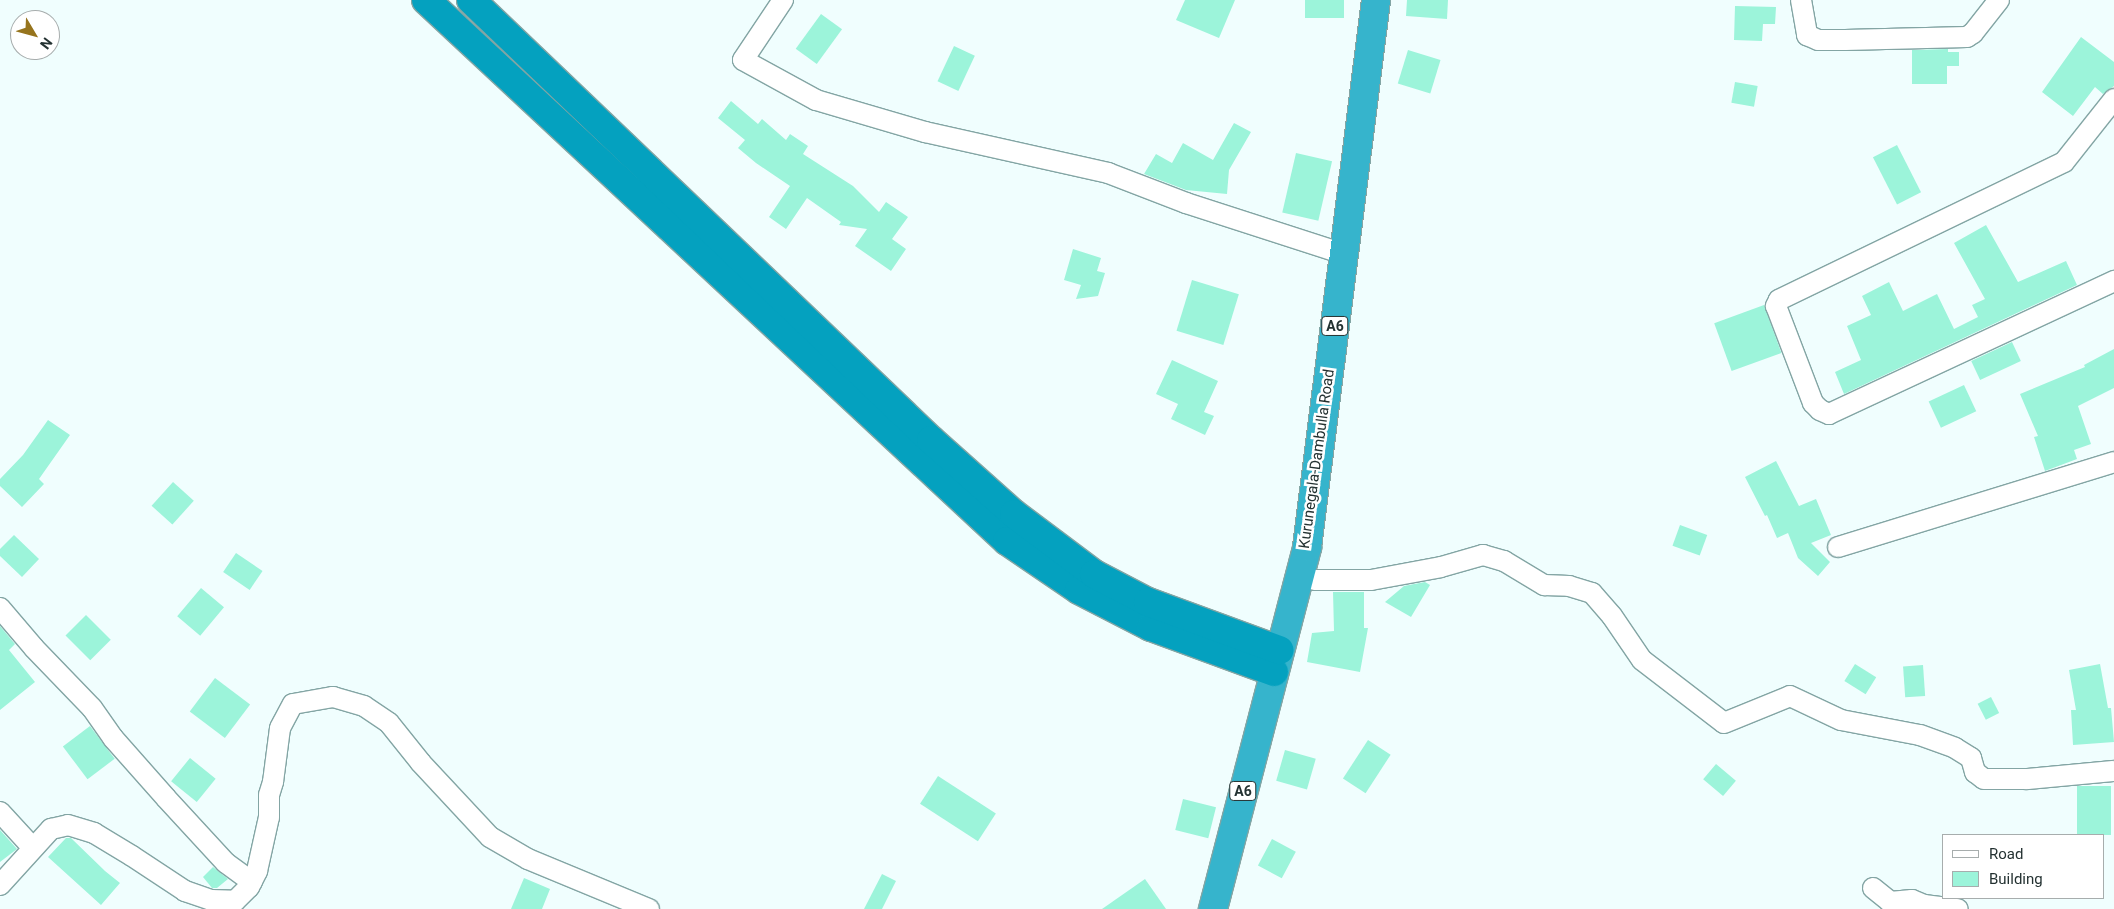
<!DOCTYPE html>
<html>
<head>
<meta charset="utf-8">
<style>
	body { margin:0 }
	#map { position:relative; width:2114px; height:909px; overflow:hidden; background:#f0fefe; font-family:Roboto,sans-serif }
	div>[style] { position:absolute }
	.building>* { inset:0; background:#9cf4da; transform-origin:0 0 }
	.roads { filter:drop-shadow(1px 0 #83a5a4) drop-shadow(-1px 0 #83a5a4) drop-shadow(0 1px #83a5a4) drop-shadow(0 -1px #83a5a4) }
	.minor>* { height:20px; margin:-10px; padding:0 10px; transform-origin:10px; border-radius:10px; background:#fff }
	.trunk>* { height:28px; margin:-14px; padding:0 14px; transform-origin:14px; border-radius:14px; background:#36b4cc }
	.motorway>* { height:28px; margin:-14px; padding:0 14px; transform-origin:14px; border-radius:14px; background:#04a1bf }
	span { translate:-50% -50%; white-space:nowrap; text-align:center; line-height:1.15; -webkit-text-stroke:5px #fff; paint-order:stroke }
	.shield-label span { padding:1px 4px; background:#fff; border:1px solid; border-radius:4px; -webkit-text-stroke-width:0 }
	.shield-label { font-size:14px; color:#243232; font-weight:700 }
	.street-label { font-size:15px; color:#243232 }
	.legend { position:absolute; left:1942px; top:834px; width:162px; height:65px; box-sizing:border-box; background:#fff; border:1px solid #a7adad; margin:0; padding:6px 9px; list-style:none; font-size:15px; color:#243232 }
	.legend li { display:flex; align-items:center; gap:10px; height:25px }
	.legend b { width:25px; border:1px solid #a7adad }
	.north { position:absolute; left:10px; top:10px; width:50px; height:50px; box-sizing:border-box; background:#fff; border:1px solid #a7adad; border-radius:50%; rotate:127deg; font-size:14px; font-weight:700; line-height:20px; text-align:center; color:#243232 }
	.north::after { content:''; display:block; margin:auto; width:18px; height:22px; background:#96741d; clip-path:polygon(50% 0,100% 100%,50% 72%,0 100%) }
</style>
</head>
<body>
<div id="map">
	<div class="building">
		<i style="clip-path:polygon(1185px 0,1235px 0,1219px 38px,1176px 20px)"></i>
		<i style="left:1305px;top:0;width:39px;height:18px"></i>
		<i style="clip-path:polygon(1407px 0,1448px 0,1447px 19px,1406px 16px)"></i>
		<i style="clip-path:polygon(1735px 6px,1776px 7px,1775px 24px,1763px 24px,1762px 41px,1734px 40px)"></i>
		<i style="left:821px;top:14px;width:26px;height:43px;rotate:36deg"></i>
		<i style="clip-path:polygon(2081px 37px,2114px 62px,2114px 86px,2103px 94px,2095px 87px,2073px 116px,2042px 92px)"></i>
		<i style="left:954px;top:46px;width:23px;height:39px;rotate:25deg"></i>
		<i style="clip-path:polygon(1948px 49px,1948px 52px,1959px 52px,1959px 66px,1947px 66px,1947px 84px,1912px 84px,1912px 50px)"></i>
		<i style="left:1408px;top:50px;width:34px;height:35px;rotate:17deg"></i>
		<i style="left:1735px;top:82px;width:23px;height:21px;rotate:10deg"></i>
		<i style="clip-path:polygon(731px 101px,758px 124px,762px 119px,786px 140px,790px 134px,808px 146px,803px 154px,853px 186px,879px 212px,886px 202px,908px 217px,892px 239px,906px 249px,891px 271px,855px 246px,867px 229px,839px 225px,841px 222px,807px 198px,786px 229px,769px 217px,790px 186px,756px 163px,738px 148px,745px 140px,718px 118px)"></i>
		<i style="clip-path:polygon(1234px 123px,1251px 132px,1229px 170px,1227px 194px,1186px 190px,1144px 174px,1156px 154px,1172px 163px,1183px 143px,1213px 160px)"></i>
		<i style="left:1897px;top:145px;width:53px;height:27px;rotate:63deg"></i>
		<i style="left:1296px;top:153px;width:37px;height:61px;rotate:13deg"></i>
		<i style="clip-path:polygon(1986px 225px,2018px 282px,2066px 261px,2077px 285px,1844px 394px,1835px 372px,1861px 360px,1847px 326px,1871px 315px,1862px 296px,1889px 282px,1903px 311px,1937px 294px,1954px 329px,1978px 317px,1972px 305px,1985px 299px,1954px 243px)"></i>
		<i style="clip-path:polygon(1073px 249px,1101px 258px,1097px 271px,1105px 273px,1098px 296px,1076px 299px,1081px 285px,1064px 280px)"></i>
		<i style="left:1192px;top:280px;width:49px;height:53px;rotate:17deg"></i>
		<i style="left:1764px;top:305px;width:51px;height:53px;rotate:70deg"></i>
		<i style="left:2012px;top:342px;width:21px;height:45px;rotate:65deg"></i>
		<i style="clip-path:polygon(2114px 349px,2114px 388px,2078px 406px,2091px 444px,2074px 450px,2077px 459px,2045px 471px,2034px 437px,2038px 436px,2020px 394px,2085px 367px,2084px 365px)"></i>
		<i style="clip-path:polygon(1172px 360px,1218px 381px,1204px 412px,1214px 416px,1205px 435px,1171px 419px,1178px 404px,1156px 394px)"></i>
		<i style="left:1964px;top:385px;width:29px;height:39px;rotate:65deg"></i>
		<i style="clip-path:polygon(48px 420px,70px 435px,39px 479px,44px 484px,22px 507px,0 486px,0 479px,23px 455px)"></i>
		<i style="clip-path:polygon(1776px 461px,1799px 506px,1816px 499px,1831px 535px,1811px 543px,1830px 562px,1818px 576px,1798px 558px,1788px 533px,1777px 538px,1767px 515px,1765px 516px,1745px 477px)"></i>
		<i style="left:173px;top:482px;width:28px;height:32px;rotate:42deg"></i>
		<i style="left:1680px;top:525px;width:29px;height:22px;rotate:20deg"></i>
		<i style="clip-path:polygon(14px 535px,39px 559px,22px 577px,0 556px,0 549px)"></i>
		<i style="left:236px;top:553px;width:32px;height:23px;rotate:34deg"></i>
		<i style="clip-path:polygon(1425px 582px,1430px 585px,1411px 617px,1385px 602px,1404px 586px)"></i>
		<i style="left:201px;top:588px;width:30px;height:37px;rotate:40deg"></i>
		<i style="clip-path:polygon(1333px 592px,1364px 592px,1364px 628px,1368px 628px,1360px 672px,1307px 662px,1312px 633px,1334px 631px)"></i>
		<i style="left:86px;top:615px;width:35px;height:29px;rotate:45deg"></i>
		<i style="clip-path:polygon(0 626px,15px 644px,9px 650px,35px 682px,0 710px)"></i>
		<i style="left:1855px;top:664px;width:25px;height:20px;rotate:32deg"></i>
		<i style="clip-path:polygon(2100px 664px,2108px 708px,2111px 708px,2114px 742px,2073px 745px,2071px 710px,2076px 710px,2069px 670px)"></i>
		<i style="left:1923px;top:665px;width:31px;height:20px;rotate:86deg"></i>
		<i style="left:215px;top:678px;width:44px;height:42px;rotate:37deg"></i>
		<i style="left:1991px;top:697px;width:18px;height:15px;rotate:63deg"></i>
		<i style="left:90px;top:726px;width:41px;height:34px;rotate:53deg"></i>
		<i style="left:1368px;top:740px;width:27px;height:46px;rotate:33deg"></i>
		<i style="left:1285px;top:750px;width:32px;height:32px;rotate:16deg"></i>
		<i style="left:190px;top:758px;width:33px;height:30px;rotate:39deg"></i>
		<i style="left:1716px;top:764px;width:26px;height:20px;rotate:40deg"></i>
		<i style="left:938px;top:776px;width:69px;height:33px;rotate:33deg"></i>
		<i style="left:2077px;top:786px;width:34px;height:49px"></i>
		<i style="left:1183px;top:799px;width:34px;height:32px;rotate:14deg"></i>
		<i style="clip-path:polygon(0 830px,17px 849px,0 862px)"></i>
		<i style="clip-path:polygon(66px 838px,71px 838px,105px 871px,120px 883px,101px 905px,48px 857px)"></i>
		<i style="left:1272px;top:839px;width:27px;height:30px;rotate:28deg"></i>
		<i style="clip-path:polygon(213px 867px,228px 879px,217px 888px,212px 888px,203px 877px)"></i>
		<i style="clip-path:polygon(882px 874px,896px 881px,882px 909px,864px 909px)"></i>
		<i style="clip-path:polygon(524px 878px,550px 889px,542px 909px,511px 909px)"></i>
		<i style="clip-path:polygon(1145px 879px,1166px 909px,1102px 909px)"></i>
	</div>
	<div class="roads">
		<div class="minor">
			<i style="left:783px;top:0;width:72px;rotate:123.7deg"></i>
			<i style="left:743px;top:60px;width:83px;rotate:28.7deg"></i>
			<i style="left:816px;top:100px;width:114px;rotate:16.4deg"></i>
			<i style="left:925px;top:132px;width:188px;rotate:12.6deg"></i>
			<i style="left:1108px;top:173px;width:84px;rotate:21deg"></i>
			<i style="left:1186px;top:203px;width:166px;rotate:17.9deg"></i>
			<i style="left:1801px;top:0;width:36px;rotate:80deg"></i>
			<i style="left:1807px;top:35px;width:12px;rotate:24deg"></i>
			<i style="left:1818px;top:40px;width:27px"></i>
			<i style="left:1845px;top:40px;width:122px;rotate:-1.4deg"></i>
			<i style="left:1967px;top:37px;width:7px;rotate:-34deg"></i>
			<i style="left:1973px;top:33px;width:42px;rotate:-51.8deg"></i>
			<i style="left:2114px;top:99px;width:80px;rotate:128.4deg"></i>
			<i style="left:2064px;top:162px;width:317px;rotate:154.2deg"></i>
			<i style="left:1779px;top:300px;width:7px;rotate:117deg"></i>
			<i style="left:1776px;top:306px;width:104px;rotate:69.1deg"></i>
			<i style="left:1813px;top:403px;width:10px;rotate:45deg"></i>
			<i style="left:1820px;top:410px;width:10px;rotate:24deg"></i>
			<i style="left:1829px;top:414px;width:315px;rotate:-25deg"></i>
			<i style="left:1838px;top:547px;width:289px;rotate:-17.1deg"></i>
			<i style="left:1314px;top:580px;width:57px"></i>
			<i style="left:1371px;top:580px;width:71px;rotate:-10.5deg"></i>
			<i style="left:1441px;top:567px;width:44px;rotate:-15.9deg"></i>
			<i style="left:1483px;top:555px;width:22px;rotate:16deg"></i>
			<i style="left:1504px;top:561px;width:47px;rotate:31deg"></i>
			<i style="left:1544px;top:585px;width:25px;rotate:2deg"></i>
			<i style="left:1569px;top:586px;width:24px;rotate:17deg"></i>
			<i style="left:1592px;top:593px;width:30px;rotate:49deg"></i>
			<i style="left:1612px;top:616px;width:53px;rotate:55.7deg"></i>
			<i style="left:1642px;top:660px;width:103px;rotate:37.5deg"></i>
			<i style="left:1724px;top:723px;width:71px;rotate:-22.2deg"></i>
			<i style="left:1790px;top:696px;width:56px;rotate:25.2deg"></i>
			<i style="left:1841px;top:720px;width:80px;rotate:10.8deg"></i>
			<i style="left:1920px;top:735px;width:37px;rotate:20deg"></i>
			<i style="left:1955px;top:748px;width:19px;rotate:32deg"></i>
			<i style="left:1971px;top:758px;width:15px;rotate:74deg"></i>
			<i style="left:1975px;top:772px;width:11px;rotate:38deg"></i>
			<i style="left:1984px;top:779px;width:43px"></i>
			<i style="left:2027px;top:779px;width:87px;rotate:-5.3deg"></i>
			<i style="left:0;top:608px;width:52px;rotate:49.6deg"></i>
			<i style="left:34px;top:648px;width:83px;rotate:46deg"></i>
			<i style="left:92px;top:708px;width:37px;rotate:55deg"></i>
			<i style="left:113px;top:738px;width:80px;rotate:48.5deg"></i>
			<i style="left:166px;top:798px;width:88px;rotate:47.3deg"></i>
			<i style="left:226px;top:863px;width:32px;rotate:36deg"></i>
			<i style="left:0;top:812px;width:49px;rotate:47.5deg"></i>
			<i style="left:0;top:885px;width:76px;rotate:-47.7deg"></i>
			<i style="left:51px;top:829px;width:17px;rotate:-13deg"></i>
			<i style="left:68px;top:825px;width:27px;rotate:17deg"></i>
			<i style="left:94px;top:833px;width:44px;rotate:31.2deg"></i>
			<i style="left:132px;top:856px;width:64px;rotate:33.4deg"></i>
			<i style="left:185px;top:891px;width:28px;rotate:19deg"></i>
			<i style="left:211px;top:900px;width:24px;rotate:2deg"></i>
			<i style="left:235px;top:901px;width:20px;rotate:-45deg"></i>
			<i style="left:249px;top:887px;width:18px;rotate:-63deg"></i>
			<i style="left:257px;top:871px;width:55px;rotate:-77.5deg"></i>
			<i style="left:269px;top:817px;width:22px;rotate:-90deg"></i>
			<i style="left:269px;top:795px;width:14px;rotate:-73deg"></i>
			<i style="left:273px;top:782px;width:54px;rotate:-82.6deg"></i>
			<i style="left:280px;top:728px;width:27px;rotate:-62deg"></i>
			<i style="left:293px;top:704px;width:41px;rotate:-9.9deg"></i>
			<i style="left:333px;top:697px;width:32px;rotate:16deg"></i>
			<i style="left:364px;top:706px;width:30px;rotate:34deg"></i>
			<i style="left:389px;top:723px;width:51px;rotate:51.3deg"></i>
			<i style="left:421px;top:763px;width:101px;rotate:47deg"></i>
			<i style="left:490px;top:837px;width:44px;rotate:30.1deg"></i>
			<i style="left:528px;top:859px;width:131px;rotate:22.5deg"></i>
			<i style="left:1873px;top:888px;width:22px;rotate:39deg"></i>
			<i style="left:1890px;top:902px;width:22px;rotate:-5deg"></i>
			<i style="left:1912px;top:900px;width:13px;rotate:23deg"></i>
			<i style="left:1924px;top:905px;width:34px;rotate:7deg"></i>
		</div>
		<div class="trunk">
			<i style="left:1213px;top:909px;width:374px;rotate:-75.4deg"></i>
			<i style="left:1307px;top:547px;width:551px;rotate:-82.81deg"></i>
		</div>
		<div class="motorway">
			<i style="left:426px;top:0;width:794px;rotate:42.96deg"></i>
			<i style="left:1007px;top:541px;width:87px;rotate:34.2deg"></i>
			<i style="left:1079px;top:590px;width:81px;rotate:27.2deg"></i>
			<i style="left:1151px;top:627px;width:131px;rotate:20.1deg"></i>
			<i style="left:471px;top:0;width:637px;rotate:43.73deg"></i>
			<i style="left:931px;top:440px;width:111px;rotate:41.7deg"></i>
			<i style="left:1014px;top:514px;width:100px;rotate:36.9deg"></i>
			<i style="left:1094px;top:574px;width:61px;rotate:27.4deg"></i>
			<i style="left:1148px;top:602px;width:140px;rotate:20.1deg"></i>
		</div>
	</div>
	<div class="shield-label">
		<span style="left:1335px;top:326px">A6</span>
		<span style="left:1243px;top:791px">A6</span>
	</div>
	<div class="street-label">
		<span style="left:1317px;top:459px;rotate:-82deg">Kurunegala-Dambulla Road</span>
	</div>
	<ul class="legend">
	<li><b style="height:6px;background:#fff"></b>Road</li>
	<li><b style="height:14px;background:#9cf4da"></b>Building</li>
	</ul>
	<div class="north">N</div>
</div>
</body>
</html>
